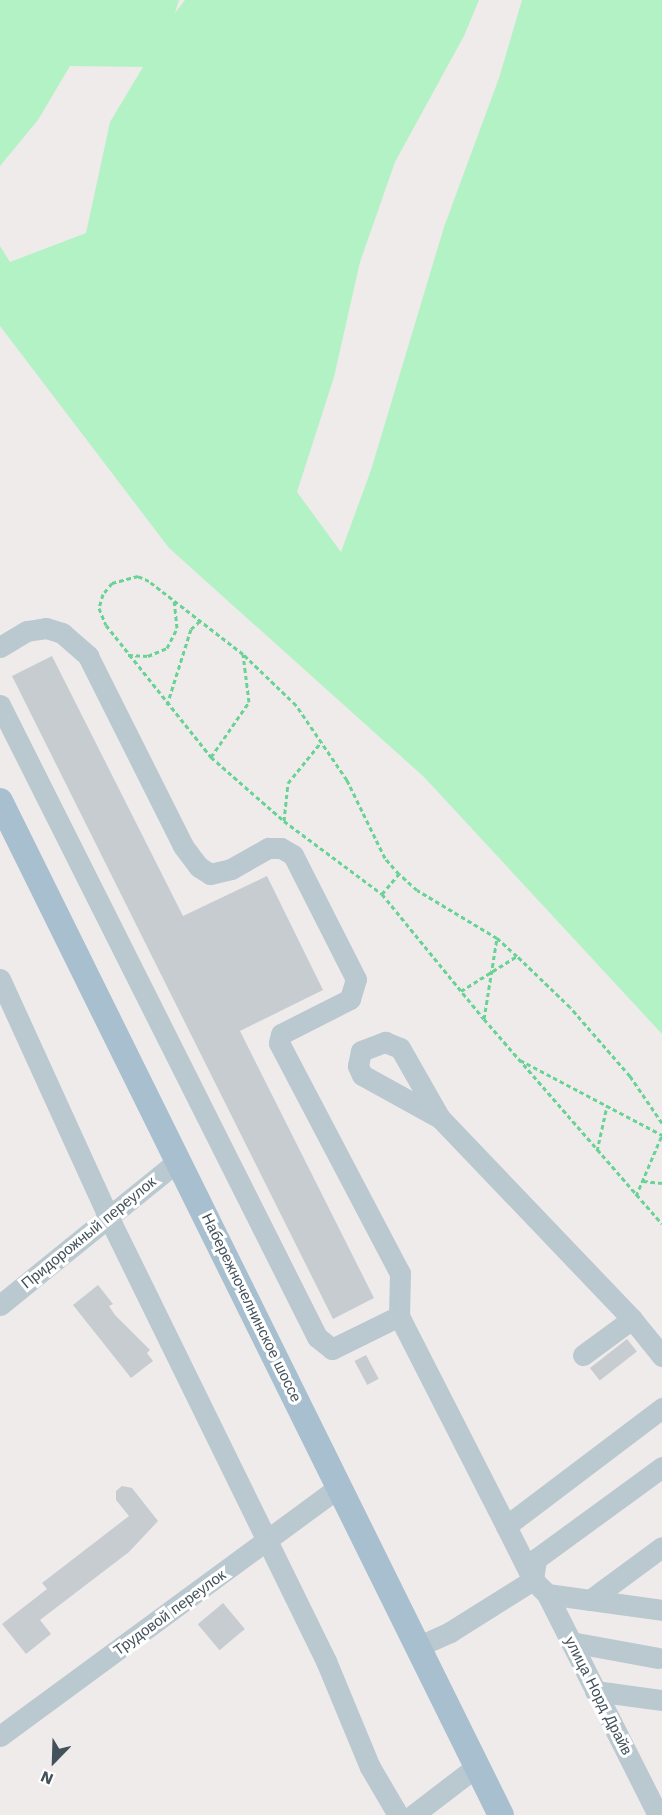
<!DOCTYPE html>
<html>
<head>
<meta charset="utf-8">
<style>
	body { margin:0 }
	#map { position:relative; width:662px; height:1815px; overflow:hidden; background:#efebeb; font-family:"Work Sans",sans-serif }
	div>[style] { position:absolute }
	.green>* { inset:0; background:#b3f2c5 }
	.building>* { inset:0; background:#c7ccd1; transform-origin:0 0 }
	.path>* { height:3px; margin-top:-1.5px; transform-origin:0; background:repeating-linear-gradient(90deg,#68d394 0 4.5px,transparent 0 7.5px) }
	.minor>* { height:21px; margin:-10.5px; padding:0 10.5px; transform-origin:10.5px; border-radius:10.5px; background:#bac8d0 }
	.major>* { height:26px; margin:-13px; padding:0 13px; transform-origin:13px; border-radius:13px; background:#a7bfce }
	span { translate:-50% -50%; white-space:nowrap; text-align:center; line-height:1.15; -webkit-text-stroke:6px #fff; paint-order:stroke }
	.street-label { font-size:15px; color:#42515a }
	.north { position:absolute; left:24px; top:1731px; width:60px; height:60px; -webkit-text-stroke:4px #fff; paint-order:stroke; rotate:203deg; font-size:16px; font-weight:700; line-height:24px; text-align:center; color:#42515a }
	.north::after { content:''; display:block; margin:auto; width:21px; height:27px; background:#42515a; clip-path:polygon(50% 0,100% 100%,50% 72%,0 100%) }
</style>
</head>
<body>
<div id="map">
	<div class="green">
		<i style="clip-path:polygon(0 0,179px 0,175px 13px,185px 0,479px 0,464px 36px,395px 162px,360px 262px,334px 377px,297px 492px,341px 552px,371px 470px,444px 227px,499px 78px,522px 0,662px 0,662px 1034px,424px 777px,169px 548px,0 326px,0 246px,10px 262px,86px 233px,110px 122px,143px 67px,70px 66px,38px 120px,0 166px)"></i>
	</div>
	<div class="building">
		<i style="clip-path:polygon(52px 656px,183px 916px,267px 876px,323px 990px,240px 1031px,374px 1298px,333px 1319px,12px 676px)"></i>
		<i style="clip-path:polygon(98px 1285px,113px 1304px,109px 1306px,115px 1315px,150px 1350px,147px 1353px,153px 1361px,131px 1378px,73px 1305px)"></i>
		<i style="left:627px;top:1339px;width:16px;height:47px;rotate:52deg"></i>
		<i style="left:366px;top:1355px;width:27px;height:13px;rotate:62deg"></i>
		<i style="clip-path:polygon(122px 1486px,132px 1488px,158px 1521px,129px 1552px,40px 1620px,51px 1634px,26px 1654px,2px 1624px,47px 1589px,42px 1583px,129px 1516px,116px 1500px,116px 1491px)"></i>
		<i style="left:223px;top:1603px;width:34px;height:33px;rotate:50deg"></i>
	</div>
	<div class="path">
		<i style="left:128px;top:655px;width:20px;rotate:3deg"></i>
		<i style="left:148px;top:656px;width:21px;rotate:-23deg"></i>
		<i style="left:167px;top:648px;width:22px;rotate:-63deg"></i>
		<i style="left:177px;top:628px;width:28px;rotate:-96deg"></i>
		<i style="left:167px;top:705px;width:80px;rotate:-72.5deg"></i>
		<i style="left:191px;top:629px;width:12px;rotate:-42deg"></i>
		<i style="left:211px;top:757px;width:67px;rotate:-55.4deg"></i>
		<i style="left:249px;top:702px;width:48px;rotate:-97.1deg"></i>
		<i style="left:284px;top:821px;width:38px;rotate:-84deg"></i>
		<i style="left:288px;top:783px;width:54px;rotate:-51deg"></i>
		<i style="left:382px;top:894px;width:26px;rotate:-50deg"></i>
		<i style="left:461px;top:991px;width:66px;rotate:-32deg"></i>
		<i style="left:484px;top:1019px;width:82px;rotate:-80.9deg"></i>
		<i style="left:520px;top:1060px;width:161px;rotate:27.8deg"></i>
		<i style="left:662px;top:1123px;width:57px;rotate:-124.2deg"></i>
		<i style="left:630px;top:1076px;width:91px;rotate:-131deg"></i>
		<i style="left:570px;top:1007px;width:74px;rotate:-136.1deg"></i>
		<i style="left:517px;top:956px;width:27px;rotate:-138deg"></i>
		<i style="left:497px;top:938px;width:93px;rotate:-149deg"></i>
		<i style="left:417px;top:890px;width:24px;rotate:-138deg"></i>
		<i style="left:399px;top:874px;width:21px;rotate:-131deg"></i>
		<i style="left:385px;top:858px;width:87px;rotate:-116deg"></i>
		<i style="left:347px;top:780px;width:91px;rotate:-124.2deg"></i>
		<i style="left:296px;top:705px;width:74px;rotate:-136.1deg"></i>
		<i style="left:243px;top:654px;width:119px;rotate:-142.2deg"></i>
		<i style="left:149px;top:581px;width:12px;rotate:-156deg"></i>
		<i style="left:138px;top:576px;width:27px;rotate:165deg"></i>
		<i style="left:112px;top:583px;width:14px;rotate:129deg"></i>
		<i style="left:103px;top:594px;width:15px;rotate:106deg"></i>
		<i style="left:99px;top:608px;width:18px;rotate:68deg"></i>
		<i style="left:106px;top:625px;width:169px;rotate:51.5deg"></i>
		<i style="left:211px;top:757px;width:97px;rotate:41.2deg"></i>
		<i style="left:284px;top:821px;width:122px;rotate:36.7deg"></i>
		<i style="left:382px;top:894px;width:161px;rotate:50.8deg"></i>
		<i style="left:484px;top:1019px;width:271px;rotate:49deg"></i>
		<i style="left:597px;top:1151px;width:46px;rotate:-77.5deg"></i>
		<i style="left:643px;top:1181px;width:19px;rotate:6deg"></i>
		<i style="left:636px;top:1196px;width:66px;rotate:-66.9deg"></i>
	</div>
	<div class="minor">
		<i style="left:0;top:647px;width:31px;rotate:-31deg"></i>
		<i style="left:27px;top:631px;width:19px;rotate:-9deg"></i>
		<i style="left:46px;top:628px;width:17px;rotate:17deg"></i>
		<i style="left:62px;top:633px;width:35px;rotate:41deg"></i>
		<i style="left:88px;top:656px;width:212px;rotate:63.4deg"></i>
		<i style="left:183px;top:846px;width:26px;rotate:53deg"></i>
		<i style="left:199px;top:867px;width:13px;rotate:32deg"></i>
		<i style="left:210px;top:874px;width:22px;rotate:-13deg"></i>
		<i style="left:231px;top:869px;width:43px;rotate:-29.6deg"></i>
		<i style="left:268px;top:848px;width:13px"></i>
		<i style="left:281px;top:848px;width:14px;rotate:30deg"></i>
		<i style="left:293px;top:855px;width:139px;rotate:63.1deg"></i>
		<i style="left:356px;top:979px;width:21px;rotate:107deg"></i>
		<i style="left:350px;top:999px;width:77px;rotate:153.1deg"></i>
		<i style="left:281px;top:1034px;width:9px;rotate:103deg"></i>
		<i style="left:279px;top:1043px;width:260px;rotate:62.3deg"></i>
		<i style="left:400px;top:1273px;width:43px;rotate:91.3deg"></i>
		<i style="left:399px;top:1316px;width:236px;rotate:63deg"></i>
		<i style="left:0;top:705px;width:707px;rotate:63.36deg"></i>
		<i style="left:317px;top:1337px;width:19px;rotate:39deg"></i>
		<i style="left:332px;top:1349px;width:75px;rotate:-26.2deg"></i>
		<i style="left:0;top:979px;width:260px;rotate:65.5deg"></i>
		<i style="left:108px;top:1216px;width:496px;rotate:63.9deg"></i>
		<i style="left:326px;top:1661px;width:115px;rotate:67.5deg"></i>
		<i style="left:370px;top:1767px;width:56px;rotate:59.7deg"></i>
		<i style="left:385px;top:1042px;width:16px;rotate:22deg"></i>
		<i style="left:400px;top:1048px;width:81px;rotate:60.3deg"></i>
		<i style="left:440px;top:1118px;width:89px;rotate:-151.1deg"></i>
		<i style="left:362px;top:1075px;width:10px;rotate:-114deg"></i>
		<i style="left:358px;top:1066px;width:15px;rotate:-79deg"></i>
		<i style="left:361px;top:1051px;width:26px;rotate:-21deg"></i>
		<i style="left:440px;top:1118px;width:278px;rotate:46.3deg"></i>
		<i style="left:632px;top:1319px;width:48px;rotate:51deg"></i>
		<i style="left:0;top:1305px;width:229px;rotate:-39deg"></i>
		<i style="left:583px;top:1355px;width:61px;rotate:-36.3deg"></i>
		<i style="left:533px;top:1580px;width:21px;rotate:-82deg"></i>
		<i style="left:536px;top:1559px;width:156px;rotate:-36.1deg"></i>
		<i style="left:547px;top:1594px;width:116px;rotate:7.9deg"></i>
		<i style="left:590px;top:1600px;width:89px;rotate:-36.4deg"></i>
		<i style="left:571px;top:1642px;width:88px;rotate:10.4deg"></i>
		<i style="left:419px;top:1646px;width:34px;rotate:-24deg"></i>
		<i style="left:450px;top:1632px;width:98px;rotate:-32.1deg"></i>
		<i style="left:595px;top:1691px;width:68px;rotate:7.7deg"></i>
		<i style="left:0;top:1736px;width:421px;rotate:-36.3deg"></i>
		<i style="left:413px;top:1815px;width:81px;rotate:-37.4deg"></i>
		<i style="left:658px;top:1815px;width:247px;rotate:-116.7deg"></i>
		<i style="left:547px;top:1594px;width:20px;rotate:-135deg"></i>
		<i style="left:533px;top:1580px;width:60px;rotate:-116.6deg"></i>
		<i style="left:506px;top:1526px;width:196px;rotate:-37.1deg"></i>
	</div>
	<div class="major">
		<i style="left:0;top:801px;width:1131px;rotate:63.71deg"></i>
	</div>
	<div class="street-label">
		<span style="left:89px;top:1233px;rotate:-39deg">Придорожный переулок</span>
		<span style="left:251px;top:1308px;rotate:64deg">Набережночелнинское шоссе</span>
		<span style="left:170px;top:1613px;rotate:-36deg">Трудовой переулок</span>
		<span style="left:598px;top:1696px;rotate:63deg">улица Норд Драйв</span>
	</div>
	<div class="north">N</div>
</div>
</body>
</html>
